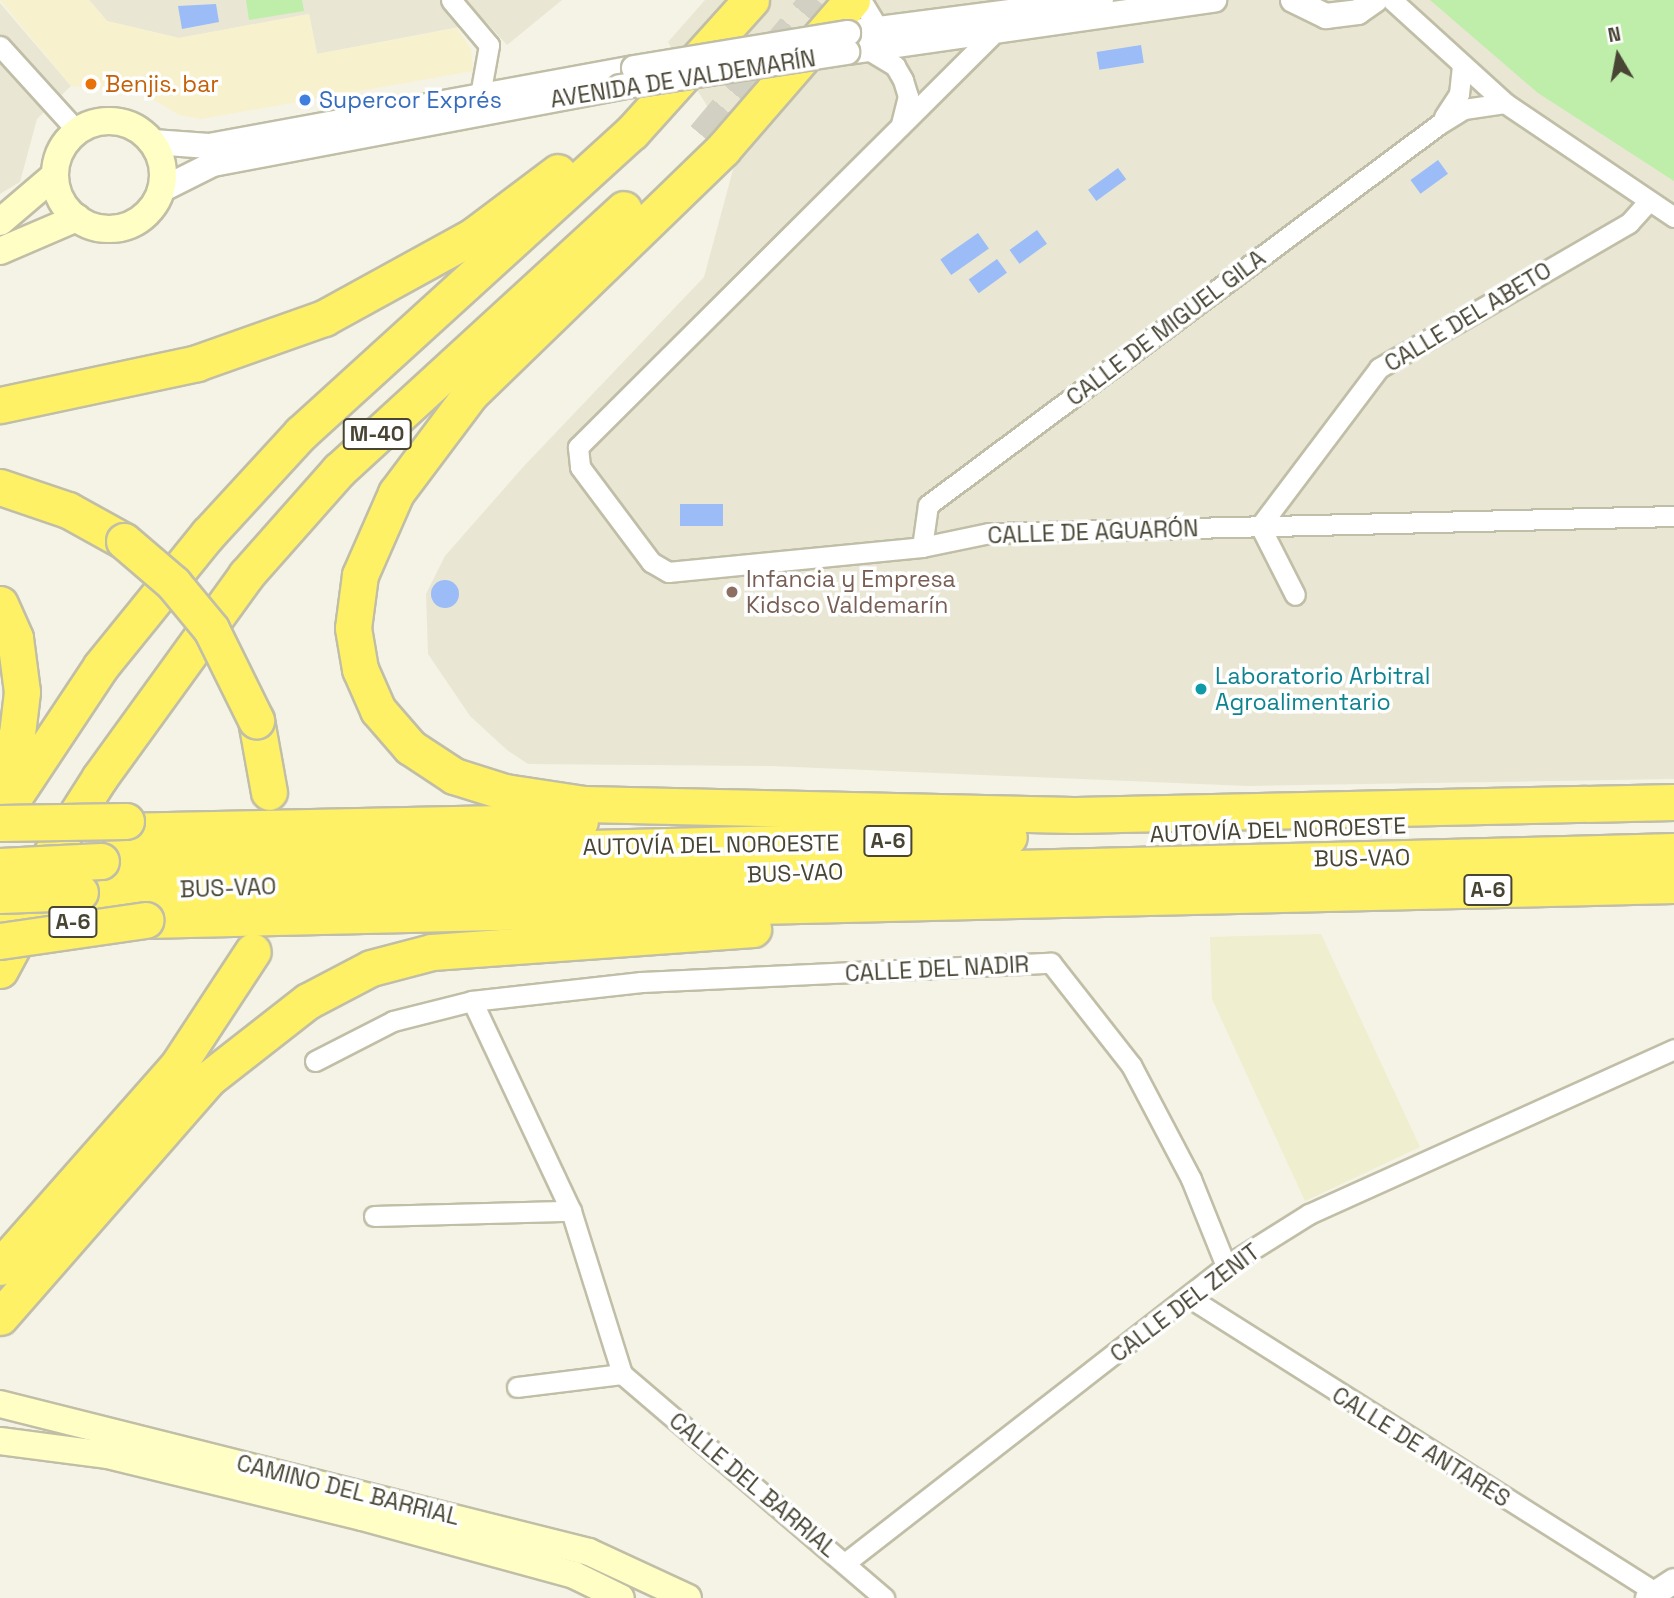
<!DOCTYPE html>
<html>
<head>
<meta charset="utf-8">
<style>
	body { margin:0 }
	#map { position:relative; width:1674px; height:1598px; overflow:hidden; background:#f4f3e5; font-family:"Space Grotesk",sans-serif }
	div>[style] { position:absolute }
	.residential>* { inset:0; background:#e9e7d3 }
	.commercial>* { inset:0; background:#f8f1ce }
	.education>* { inset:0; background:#efeece }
	.green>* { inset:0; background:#bfedaa }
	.water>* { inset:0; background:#9bbcf7; transform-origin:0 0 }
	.round { border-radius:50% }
	.motorway-tunnel>* { height:35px; margin-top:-17.5px; transform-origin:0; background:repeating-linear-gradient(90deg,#d2d0c2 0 35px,transparent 0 53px) }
	.roads { filter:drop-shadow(2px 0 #c1bea7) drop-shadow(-2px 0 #c1bea7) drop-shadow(0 2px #c1bea7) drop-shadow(0 -2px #c1bea7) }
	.minor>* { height:19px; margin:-9.5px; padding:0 9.5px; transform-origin:9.5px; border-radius:9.5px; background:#fff }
	.tertiary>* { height:24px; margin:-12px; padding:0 12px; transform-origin:12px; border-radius:12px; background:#fff }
	.secondary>* { height:26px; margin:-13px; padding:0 13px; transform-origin:13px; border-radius:13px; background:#ffffc5 }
	.secondary>.ring { margin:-13px; padding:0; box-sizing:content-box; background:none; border:26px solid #ffffc5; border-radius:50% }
	.motorway>* { height:35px; margin:-17.5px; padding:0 17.5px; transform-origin:17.5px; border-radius:17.5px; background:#fff166 }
	.bridges { filter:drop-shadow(2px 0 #c1bea7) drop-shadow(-2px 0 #c1bea7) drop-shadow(0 2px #c1bea7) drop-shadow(0 -2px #c1bea7) }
	.tertiary-bridge>* { height:24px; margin:-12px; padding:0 12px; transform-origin:12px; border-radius:12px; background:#fff }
	.motorway-bridge>* { height:35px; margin:-17.5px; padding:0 17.5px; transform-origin:17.5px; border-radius:17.5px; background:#fff166 }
	.dots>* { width:19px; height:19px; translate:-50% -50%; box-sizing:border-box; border:4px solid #fff; border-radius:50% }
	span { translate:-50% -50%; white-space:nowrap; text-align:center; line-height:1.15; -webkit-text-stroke:7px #fff; paint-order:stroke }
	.shield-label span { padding:2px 5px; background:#fff; border:2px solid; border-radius:5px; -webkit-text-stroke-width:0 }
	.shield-label { font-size:21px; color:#484534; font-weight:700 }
	.street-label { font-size:23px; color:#484534 }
	.food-label { font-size:23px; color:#c56008 }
	.left { translate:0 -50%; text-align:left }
	.shop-label { font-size:23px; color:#366cbe }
	.education-label { font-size:23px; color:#785e54 }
	.culture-label { font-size:23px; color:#0d838f }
	.north { position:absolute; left:1583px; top:21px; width:70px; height:70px; -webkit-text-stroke:5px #fff; paint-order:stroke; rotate:350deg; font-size:19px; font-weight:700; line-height:28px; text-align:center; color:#484534 }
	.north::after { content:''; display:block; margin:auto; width:24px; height:32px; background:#484534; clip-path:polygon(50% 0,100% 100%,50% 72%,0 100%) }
</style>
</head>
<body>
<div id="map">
	<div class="residential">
		<i style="clip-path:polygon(89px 0,562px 0,507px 45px,486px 22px,317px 54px,309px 14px,179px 38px,107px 21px)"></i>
		<i style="clip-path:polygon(705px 0,1674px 0,1674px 779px,1247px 786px,771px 766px,528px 764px,507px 750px,470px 716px,428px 654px,426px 594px,445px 556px,524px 466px,704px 277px,737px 155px,668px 42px)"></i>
		<i style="clip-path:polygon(0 3px,71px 86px,37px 119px,20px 182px,0 194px)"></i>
	</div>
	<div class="commercial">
		<i style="clip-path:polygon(0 0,89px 0,107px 21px,179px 38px,309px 14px,317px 54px,457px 28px,471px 49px,473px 71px,201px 119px,179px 115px,141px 92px,71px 86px)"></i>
	</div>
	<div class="education">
		<i style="clip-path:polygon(1321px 934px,1420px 1147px,1305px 1201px,1212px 999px,1210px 937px)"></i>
	</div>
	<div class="green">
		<i style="clip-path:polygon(246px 0,302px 0,304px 11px,249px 20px)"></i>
		<i style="clip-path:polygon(1430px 0,1674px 0,1674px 181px,1538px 93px)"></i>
	</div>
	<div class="water">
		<i style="clip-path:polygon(216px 4px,219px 22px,182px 29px,178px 6px)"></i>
		<i style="left:1141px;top:45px;width:18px;height:45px;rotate:81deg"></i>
		<i style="left:1438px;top:160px;width:17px;height:34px;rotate:54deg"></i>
		<i style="left:1118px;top:168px;width:14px;height:37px;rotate:54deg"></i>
		<i style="left:1037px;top:230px;width:17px;height:34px;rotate:54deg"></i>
		<i style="left:978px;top:233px;width:19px;height:46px;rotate:55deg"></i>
		<i style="left:997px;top:259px;width:17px;height:35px;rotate:54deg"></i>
		<i style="left:723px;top:504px;width:22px;height:43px;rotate:90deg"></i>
		<i class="round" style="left:431px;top:580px;width:28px;height:28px"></i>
	</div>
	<div class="motorway-tunnel">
		<i style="left:704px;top:137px;width:178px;rotate:-50.2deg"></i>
	</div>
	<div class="roads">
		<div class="minor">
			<i style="left:451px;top:0;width:59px;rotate:49.8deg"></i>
			<i style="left:489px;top:45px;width:51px;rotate:100.2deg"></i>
			<i style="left:861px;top:0;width:48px;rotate:58.6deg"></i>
			<i style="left:1392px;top:0;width:153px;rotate:42.3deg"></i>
			<i style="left:1505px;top:103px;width:204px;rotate:34deg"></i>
			<i style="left:991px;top:36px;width:583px;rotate:135.14deg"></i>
			<i style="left:578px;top:447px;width:20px;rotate:84deg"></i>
			<i style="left:580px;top:467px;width:119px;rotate:53.2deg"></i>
			<i style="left:651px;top:562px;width:20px;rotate:30deg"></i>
			<i style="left:668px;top:572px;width:255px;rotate:-5.6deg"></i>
			<i style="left:922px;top:547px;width:68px;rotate:-11.8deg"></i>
			<i style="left:989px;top:533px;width:685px;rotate:-1.42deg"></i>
			<i style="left:0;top:46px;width:115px;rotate:47.8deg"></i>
			<i style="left:867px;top:49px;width:33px;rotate:31deg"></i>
			<i style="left:895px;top:66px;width:16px;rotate:60deg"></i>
			<i style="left:903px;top:80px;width:17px;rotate:73deg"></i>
			<i style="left:908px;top:96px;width:29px;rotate:104deg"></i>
			<i style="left:1444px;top:117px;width:27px;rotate:-57deg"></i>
			<i style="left:1459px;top:94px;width:27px;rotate:-84deg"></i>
			<i style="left:1260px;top:526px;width:198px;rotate:-53deg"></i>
			<i style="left:1379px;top:368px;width:289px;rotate:-30.1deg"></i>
			<i style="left:1629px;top:223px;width:30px;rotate:-48deg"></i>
			<i style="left:1260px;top:526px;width:77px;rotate:63.1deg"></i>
			<i style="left:922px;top:547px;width:42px;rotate:-81.9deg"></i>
			<i style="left:928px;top:505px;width:636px;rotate:-36.69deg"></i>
			<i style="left:1438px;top:125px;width:31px;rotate:-32deg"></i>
			<i style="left:1464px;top:109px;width:41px;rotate:-8.3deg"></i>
			<i style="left:315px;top:1061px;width:88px;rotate:-27.1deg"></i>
			<i style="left:393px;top:1021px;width:81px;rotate:-14.2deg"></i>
			<i style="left:472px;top:1001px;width:170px;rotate:-6.4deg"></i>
			<i style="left:641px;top:982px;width:410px;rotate:-2.7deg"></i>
			<i style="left:1051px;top:963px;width:130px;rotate:51.9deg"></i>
			<i style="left:1131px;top:1065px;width:129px;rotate:62.2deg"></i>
			<i style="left:1191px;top:1179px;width:94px;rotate:68.1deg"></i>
			<i style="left:571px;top:1211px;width:171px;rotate:72.6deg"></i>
			<i style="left:622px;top:1374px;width:345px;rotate:40.5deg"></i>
			<i style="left:374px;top:1216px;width:197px;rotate:-1.5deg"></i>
			<i style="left:571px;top:1211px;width:232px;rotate:-115.2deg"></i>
			<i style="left:1190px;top:1298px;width:550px;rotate:32.3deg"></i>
			<i style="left:517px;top:1387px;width:106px;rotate:-7.1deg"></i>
			<i style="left:845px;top:1563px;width:483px;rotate:-37.9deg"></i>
			<i style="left:1226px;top:1266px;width:98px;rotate:-32.1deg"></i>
			<i style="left:1309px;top:1214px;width:401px;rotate:-24.3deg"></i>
		</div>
		<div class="tertiary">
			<i style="left:1293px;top:0;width:37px;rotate:26deg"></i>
			<i style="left:1326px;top:16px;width:32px;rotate:-7deg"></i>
			<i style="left:1358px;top:12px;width:21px;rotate:-35deg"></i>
			<i style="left:848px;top:33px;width:255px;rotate:-7.4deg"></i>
			<i style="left:847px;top:52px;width:371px;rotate:-8.1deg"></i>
			<i style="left:153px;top:142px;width:56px;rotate:4.1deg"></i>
			<i style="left:209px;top:146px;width:432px;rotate:-10.4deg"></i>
			<i style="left:161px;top:190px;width:58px;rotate:-26.6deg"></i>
			<i style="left:213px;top:164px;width:414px;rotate:-10.7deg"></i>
			<i style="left:1648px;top:1598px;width:31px;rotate:-33deg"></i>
		</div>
		<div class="secondary">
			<i class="ring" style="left:55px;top:121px;width:82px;height:82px"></i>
			<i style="left:0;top:222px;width:72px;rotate:-40.5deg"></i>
			<i style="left:0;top:251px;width:84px;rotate:-23.2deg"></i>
			<i style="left:0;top:1404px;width:607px;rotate:14.1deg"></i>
			<i style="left:589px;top:1552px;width:109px;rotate:24.9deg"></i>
			<i style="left:0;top:1441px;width:109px;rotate:7.4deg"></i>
			<i style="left:108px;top:1455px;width:261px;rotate:13.7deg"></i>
			<i style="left:362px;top:1517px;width:220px;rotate:15.3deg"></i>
			<i style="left:574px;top:1575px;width:52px;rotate:26.1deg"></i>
		</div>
		<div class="motorway">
			<i style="left:852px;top:0;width:197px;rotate:130.9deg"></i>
			<i style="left:723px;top:149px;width:351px;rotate:135.9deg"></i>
			<i style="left:471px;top:393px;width:125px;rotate:126.9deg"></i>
			<i style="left:396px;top:493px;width:90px;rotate:113.7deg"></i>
			<i style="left:360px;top:575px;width:53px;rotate:97.5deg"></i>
			<i style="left:353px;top:628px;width:42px;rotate:80.3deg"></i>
			<i style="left:360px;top:669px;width:45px;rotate:66.3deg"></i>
			<i style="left:378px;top:710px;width:49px;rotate:49.1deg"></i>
			<i style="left:410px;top:747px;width:53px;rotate:33.4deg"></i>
			<i style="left:454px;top:776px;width:53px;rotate:17.4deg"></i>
			<i style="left:505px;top:792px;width:80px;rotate:8.6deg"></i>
			<i style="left:584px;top:804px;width:489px;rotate:1.3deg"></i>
			<i style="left:1073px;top:815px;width:601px;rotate:-1.24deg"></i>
			<i style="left:0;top:405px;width:201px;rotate:-12deg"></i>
			<i style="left:197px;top:363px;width:135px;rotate:-19.5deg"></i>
			<i style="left:324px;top:318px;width:170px;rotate:-28.8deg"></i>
			<i style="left:473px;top:236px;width:106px;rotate:-37deg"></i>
			<i style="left:0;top:487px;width:72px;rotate:18.7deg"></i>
			<i style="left:68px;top:510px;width:64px;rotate:29deg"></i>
			<i style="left:0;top:604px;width:37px;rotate:66deg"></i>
			<i style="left:15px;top:638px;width:54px;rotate:82.6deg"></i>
			<i style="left:22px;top:692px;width:42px;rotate:96.8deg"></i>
			<i style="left:17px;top:734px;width:46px;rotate:111.6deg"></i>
			<i style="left:256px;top:720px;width:73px;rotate:79.8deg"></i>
			<i style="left:0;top:818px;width:182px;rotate:-56.4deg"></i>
			<i style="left:101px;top:666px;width:170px;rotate:-51deg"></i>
			<i style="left:208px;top:534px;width:137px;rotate:-47.4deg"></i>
			<i style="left:301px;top:433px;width:447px;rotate:-42.3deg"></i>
			<i style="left:632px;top:132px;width:178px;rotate:-48deg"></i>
			<i style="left:119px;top:831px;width:461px;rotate:-1.2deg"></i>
			<i style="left:101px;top:861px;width:908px;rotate:-1.51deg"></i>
			<i style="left:80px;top:892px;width:1595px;rotate:-1.47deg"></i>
			<i style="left:145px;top:920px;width:1529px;rotate:-1.31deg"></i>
			<i style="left:0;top:934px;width:186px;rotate:-57.5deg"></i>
			<i style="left:100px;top:777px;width:249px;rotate:-54.1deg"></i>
			<i style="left:246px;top:575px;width:140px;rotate:-48.5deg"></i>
			<i style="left:339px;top:470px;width:386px;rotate:-42.5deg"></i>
			<i style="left:0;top:970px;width:64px;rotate:-61.8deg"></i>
			<i style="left:0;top:1267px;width:269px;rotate:-48.6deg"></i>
			<i style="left:178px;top:1065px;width:136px;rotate:-56.7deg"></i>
			<i style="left:0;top:1317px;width:316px;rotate:-48.8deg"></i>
			<i style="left:208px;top:1079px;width:127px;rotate:-38deg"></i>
			<i style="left:308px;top:1001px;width:71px;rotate:-27.6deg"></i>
			<i style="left:371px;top:968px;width:63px;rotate:-14.7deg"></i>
			<i style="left:432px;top:952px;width:322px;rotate:-4.1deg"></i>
		</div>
	</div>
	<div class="bridges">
		<div class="tertiary-bridge">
			<i style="left:634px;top:68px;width:217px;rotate:-9.3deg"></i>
			<i style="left:620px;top:87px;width:230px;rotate:-8.8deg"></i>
		</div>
		<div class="motorway-bridge">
			<i style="left:124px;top:541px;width:65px;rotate:40.6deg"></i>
			<i style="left:173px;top:583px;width:60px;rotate:50.4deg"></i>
			<i style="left:211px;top:629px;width:102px;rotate:63.7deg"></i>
			<i style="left:0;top:823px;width:126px;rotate:-0.9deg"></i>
			<i style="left:0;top:866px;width:101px;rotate:-2.8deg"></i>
			<i style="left:0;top:895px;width:80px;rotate:-2.1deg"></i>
			<i style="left:0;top:941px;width:147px;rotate:-8.2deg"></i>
		</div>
	</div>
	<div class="dots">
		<i style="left:91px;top:84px;background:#e8710a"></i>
		<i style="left:305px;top:100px;background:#3f7fe0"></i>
		<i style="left:732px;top:592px;background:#8d6e63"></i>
		<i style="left:1201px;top:689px;background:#0f9aa8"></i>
	</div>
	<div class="shield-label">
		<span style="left:377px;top:434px">M-40</span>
		<span style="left:888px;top:841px">A-6</span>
		<span style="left:1488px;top:890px">A-6</span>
		<span style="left:73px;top:922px">A-6</span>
	</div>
	<div class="street-label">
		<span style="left:683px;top:79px;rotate:-9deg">AVENIDA DE VALDEMARÍN</span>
		<span style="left:1468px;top:317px;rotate:-31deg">CALLE DEL ABETO</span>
		<span style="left:1166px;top:328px;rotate:-37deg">CALLE DE MIGUEL GILA</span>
		<span style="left:1093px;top:532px;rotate:-2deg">CALLE DE AGUARÓN</span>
		<span style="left:1278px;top:830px;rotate:-2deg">AUTOVÍA DEL NOROESTE</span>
		<span style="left:711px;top:845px;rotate:-1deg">AUTOVÍA DEL NOROESTE</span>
		<span style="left:1362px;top:858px;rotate:-1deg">BUS-VAO</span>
		<span style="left:795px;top:873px;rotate:-2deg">BUS-VAO</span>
		<span style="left:228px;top:888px;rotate:-2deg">BUS-VAO</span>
		<span style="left:937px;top:969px;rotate:-3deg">CALLE DEL NADIR</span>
		<span style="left:1185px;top:1303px;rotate:-37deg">CALLE DEL ZENIT</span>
		<span style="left:1421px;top:1447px;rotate:32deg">CALLE DE ANTARES</span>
		<span style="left:753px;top:1485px;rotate:40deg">CALLE DEL BARRIAL</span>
		<span style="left:348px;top:1490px;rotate:14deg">CAMINO DEL BARRIAL</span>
	</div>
	<div class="food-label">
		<span class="left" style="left:105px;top:84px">Benjis. bar</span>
	</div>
	<div class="shop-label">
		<span class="left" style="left:319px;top:100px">Supercor Exprés</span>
	</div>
	<div class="education-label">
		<span class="left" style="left:746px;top:592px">Infancia y Empresa<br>Kidsco Valdemarín</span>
	</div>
	<div class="culture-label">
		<span class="left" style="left:1215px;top:689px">Laboratorio Arbitral<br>Agroalimentario</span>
	</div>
	<div class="north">N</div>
</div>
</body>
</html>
